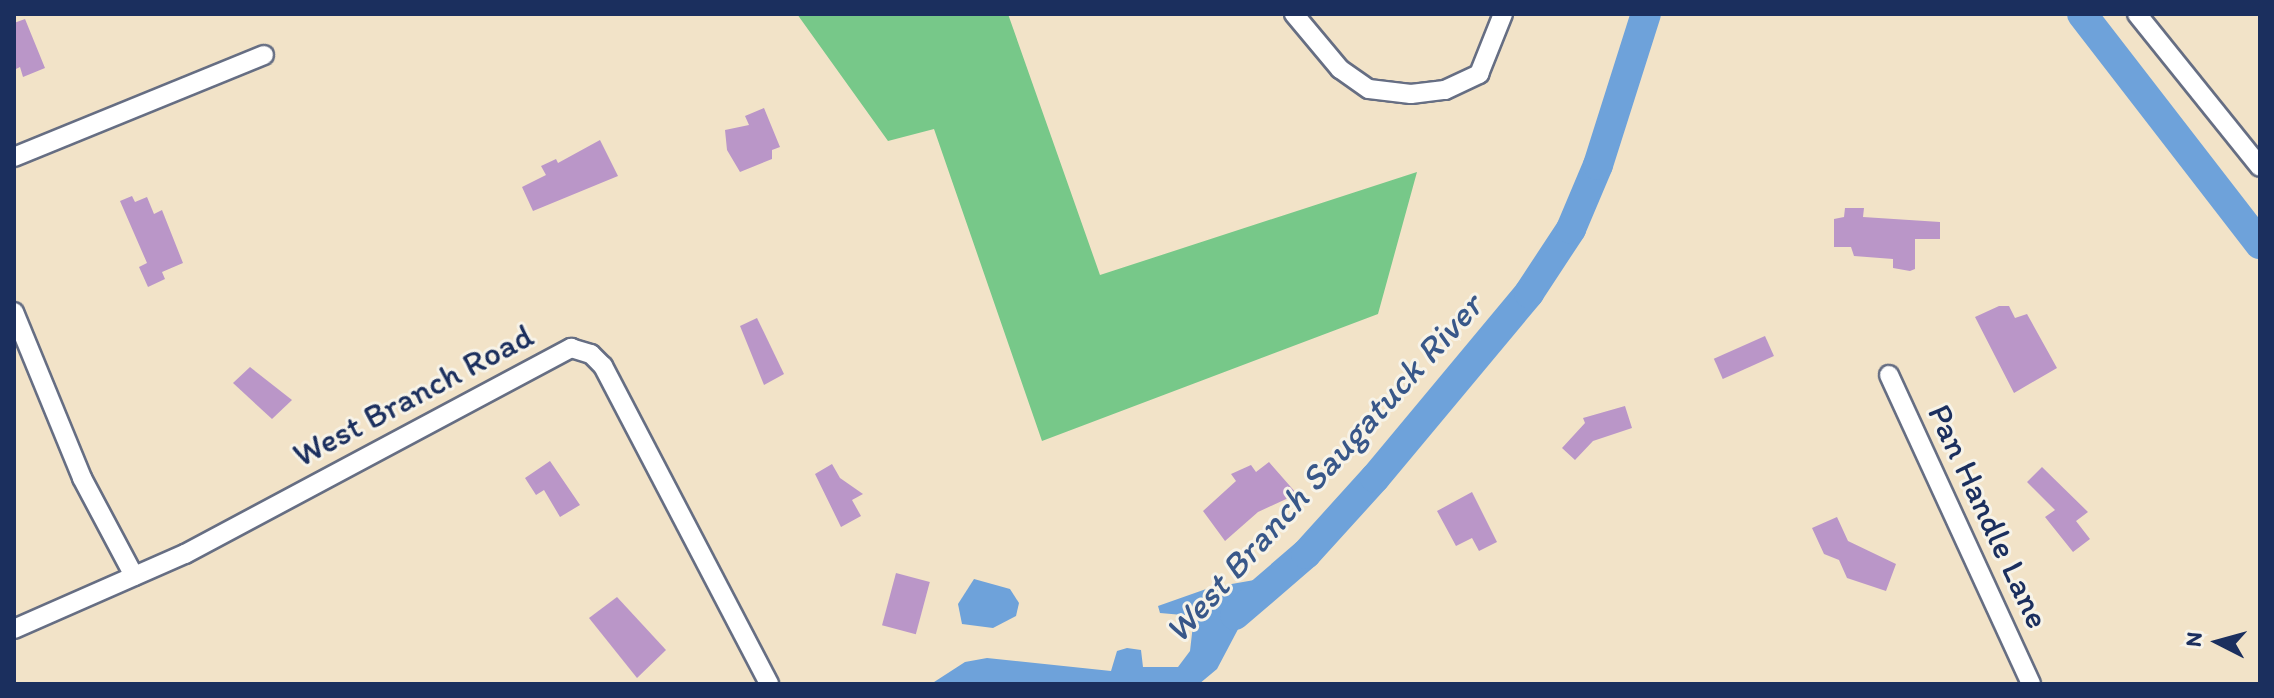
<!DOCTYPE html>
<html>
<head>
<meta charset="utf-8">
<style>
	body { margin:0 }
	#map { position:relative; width:2274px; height:698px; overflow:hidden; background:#f2e3c8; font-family:Itim,sans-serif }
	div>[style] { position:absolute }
	.green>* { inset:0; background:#77c889 }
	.water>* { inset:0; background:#6ea2da }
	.river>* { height:30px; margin:-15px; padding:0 15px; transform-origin:15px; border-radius:15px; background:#6ea2da }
	.building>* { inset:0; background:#ba96c8; transform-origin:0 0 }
	.roads { filter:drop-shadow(2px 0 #666e83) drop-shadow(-2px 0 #666e83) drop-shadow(0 2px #666e83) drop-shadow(0 -2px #666e83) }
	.minor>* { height:18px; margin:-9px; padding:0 9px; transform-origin:9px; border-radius:9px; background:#fff }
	span { translate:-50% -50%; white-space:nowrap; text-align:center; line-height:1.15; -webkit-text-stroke:6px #f7f3e8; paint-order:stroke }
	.street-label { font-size:34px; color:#1b2f5e }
	.water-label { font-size:36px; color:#385789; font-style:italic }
	.frame { position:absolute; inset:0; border:16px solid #1b2f5e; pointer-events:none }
	.north { position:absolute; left:2178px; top:602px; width:80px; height:80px; -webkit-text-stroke:6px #f7f3e8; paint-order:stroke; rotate:276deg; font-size:22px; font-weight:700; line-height:32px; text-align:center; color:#1b2f5e }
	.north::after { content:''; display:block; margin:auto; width:28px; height:36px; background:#1b2f5e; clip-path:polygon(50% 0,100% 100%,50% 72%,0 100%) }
</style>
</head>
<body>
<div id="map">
	<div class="green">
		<i style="clip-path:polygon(797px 14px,1008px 14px,1100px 275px,1417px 172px,1378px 314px,1042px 441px,934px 129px,888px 141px)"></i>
	</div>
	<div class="water">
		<i style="clip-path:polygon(974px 579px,1010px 589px,1019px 603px,1016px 616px,993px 628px,962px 624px,958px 604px)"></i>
		<i style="clip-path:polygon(1260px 579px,1267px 598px,1245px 616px,1217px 669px,1199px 684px,931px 684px,965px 662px,987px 658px,1111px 671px,1117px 651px,1127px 648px,1141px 650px,1143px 667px,1178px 667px,1190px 651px,1194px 616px,1160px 613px,1158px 606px,1209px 588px)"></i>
	</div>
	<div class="river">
		<i style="left:2082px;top:14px;width:291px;rotate:52.3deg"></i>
		<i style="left:1235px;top:615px;width:94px;rotate:-40.7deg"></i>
		<i style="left:1306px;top:554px;width:103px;rotate:-47.8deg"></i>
		<i style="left:1375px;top:478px;width:241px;rotate:-50.2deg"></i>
		<i style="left:1529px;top:293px;width:77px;rotate:-56.7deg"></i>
		<i style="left:1571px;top:229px;width:69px;rotate:-67.1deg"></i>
		<i style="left:1598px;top:165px;width:158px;rotate:-72.4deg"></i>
	</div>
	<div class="building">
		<i style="clip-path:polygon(25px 19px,45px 68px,23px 77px,20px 67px,14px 70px,14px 23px)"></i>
		<i style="clip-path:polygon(764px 108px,780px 147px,772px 150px,772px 159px,740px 172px,727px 150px,725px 130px,749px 125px,745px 116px)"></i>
		<i style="clip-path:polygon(600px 140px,618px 176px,533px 211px,522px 187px,546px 175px,541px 166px,556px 159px,558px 163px)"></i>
		<i style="clip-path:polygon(132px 196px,135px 202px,147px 197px,154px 214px,162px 210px,183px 263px,162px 272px,165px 279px,148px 287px,139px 267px,147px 263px,120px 201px)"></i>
		<i style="clip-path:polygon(1845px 208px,1864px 208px,1863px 217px,1940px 222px,1940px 239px,1915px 239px,1915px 269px,1910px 271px,1893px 268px,1893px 259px,1854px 256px,1851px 247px,1834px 247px,1834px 219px,1844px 217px)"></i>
		<i style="clip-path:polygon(1999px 306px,2009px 306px,2015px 318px,2027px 314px,2057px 368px,2014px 393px,1975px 317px)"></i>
		<i style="clip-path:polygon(757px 318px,784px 374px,764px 385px,740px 326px)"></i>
		<i style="left:1765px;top:336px;width:22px;height:56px;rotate:66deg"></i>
		<i style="clip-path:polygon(250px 367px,292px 400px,272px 419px,233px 383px)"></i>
		<i style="clip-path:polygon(1625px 406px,1632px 428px,1593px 441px,1575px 460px,1562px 448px,1585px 423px,1583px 418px)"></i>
		<i style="clip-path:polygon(550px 461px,580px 505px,560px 517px,544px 490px,536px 495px,525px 478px)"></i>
		<i style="clip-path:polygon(1269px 462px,1297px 494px,1258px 512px,1225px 541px,1203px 511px,1236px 481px,1231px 474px,1251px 465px,1256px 472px)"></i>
		<i style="clip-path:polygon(832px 464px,840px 478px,863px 494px,852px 500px,861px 516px,841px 527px,815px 474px)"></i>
		<i style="clip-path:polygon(2042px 467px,2088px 512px,2076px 521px,2090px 539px,2073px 552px,2045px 517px,2055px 510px,2027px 482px)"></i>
		<i style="clip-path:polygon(1472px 492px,1497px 542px,1479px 551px,1472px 538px,1456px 546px,1437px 511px)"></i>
		<i style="clip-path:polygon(1837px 517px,1848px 541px,1896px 564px,1886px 591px,1847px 578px,1839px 560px,1824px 554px,1812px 528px)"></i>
		<i style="left:896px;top:573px;width:35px;height:54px;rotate:15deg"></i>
		<i style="clip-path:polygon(617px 597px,666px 650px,637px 678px,589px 618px)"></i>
	</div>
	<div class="roads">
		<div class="minor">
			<i style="left:1294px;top:14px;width:72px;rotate:50.1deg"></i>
			<i style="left:1340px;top:69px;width:35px;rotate:35deg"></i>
			<i style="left:1369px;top:89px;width:42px;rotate:6.8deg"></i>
			<i style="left:1411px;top:94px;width:34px;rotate:-7deg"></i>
			<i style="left:1445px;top:90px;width:38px;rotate:-25deg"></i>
			<i style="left:1479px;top:74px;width:65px;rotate:-68.2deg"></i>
			<i style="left:2137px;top:14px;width:196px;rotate:51.2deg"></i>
			<i style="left:14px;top:157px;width:270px;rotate:-22.2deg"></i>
			<i style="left:14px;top:312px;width:179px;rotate:67.7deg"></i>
			<i style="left:82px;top:478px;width:111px;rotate:62deg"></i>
			<i style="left:1889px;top:375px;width:340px;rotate:65.3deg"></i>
			<i style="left:14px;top:629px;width:187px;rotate:-23.7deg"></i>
			<i style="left:185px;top:554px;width:438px;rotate:-28.1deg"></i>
			<i style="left:571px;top:348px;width:21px;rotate:17deg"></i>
			<i style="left:591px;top:354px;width:17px;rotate:45deg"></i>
			<i style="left:603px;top:366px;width:359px;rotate:62.4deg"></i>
		</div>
	</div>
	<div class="street-label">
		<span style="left:413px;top:395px;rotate:-28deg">West Branch Road</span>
		<span style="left:1989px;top:516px;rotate:65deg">Pan Handle Lane</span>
	</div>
	<div class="water-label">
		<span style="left:1323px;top:468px;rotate:-48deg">West Branch Saugatuck River</span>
	</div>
	<div class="frame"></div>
	<div class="north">N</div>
</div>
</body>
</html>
